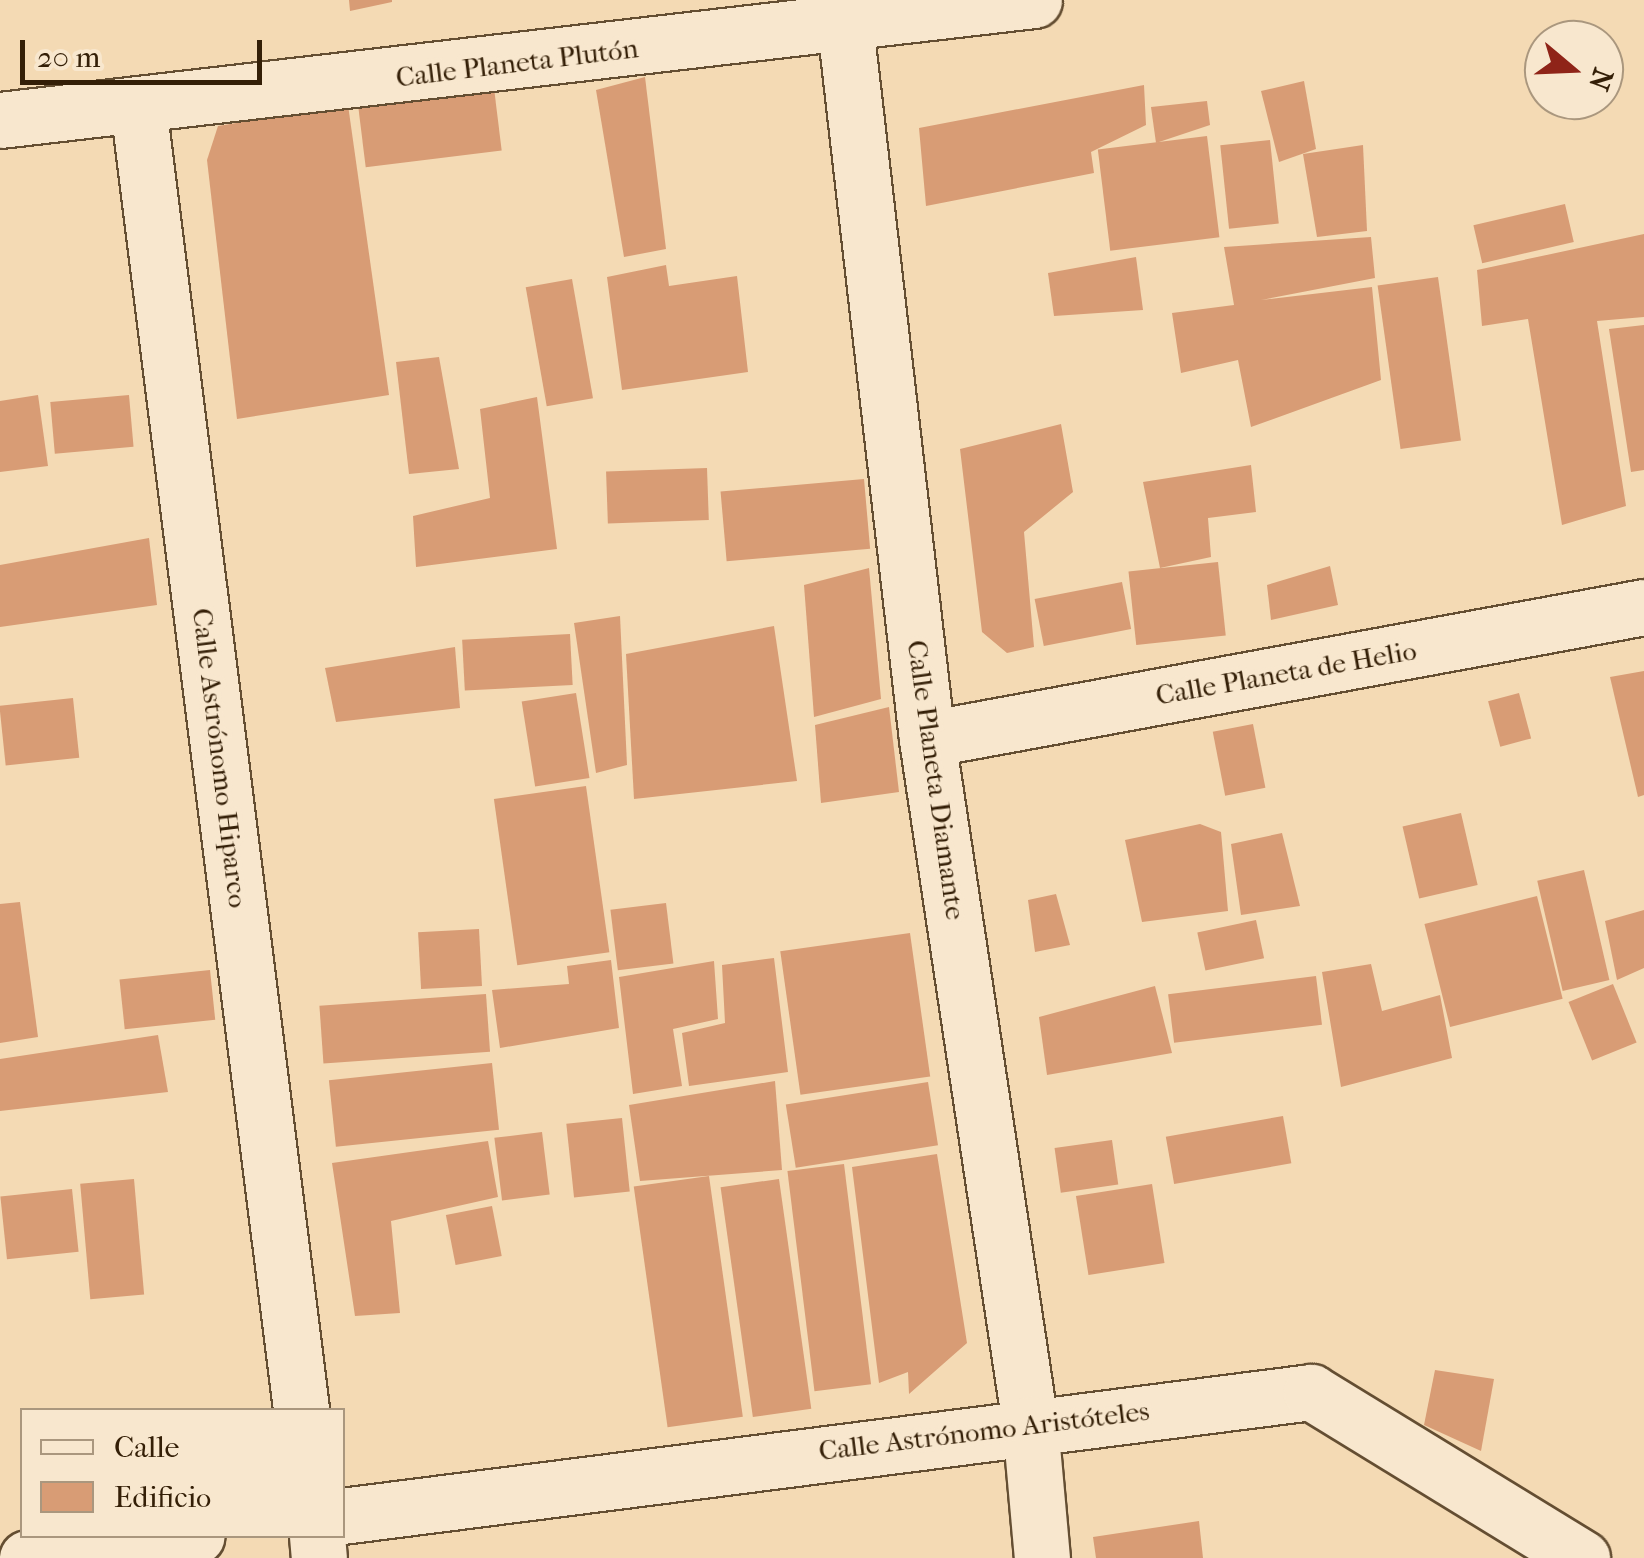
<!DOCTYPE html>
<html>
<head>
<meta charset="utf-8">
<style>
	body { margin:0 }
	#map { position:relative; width:1644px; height:1558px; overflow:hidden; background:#f4dab4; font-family:"IM FELL French Canon",serif }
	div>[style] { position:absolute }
	.building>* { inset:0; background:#d89c75; transform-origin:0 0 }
	.roads { filter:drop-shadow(2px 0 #644e32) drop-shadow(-2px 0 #644e32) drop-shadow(0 2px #644e32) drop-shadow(0 -2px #644e32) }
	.minor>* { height:55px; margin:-27.5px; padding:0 27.5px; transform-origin:27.5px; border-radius:27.5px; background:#f8e7ce }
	span { translate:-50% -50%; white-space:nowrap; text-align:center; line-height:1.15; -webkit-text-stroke:10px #f8e7ce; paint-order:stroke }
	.street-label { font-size:28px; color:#341f07 }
	.legend { position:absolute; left:20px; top:1408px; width:325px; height:130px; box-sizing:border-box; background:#f8e7ce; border:2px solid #aa977e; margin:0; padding:12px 18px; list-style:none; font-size:30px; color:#341f07 }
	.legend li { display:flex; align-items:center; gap:20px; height:50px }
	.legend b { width:50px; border:2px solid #aa977e }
	.north { position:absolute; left:1524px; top:20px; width:100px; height:100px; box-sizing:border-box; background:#f8e7ce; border:2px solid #aa977e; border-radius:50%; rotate:109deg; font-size:28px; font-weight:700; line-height:40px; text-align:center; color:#341f07 }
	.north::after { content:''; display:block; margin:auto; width:35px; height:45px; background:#8f2418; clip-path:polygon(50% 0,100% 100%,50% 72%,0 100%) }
	.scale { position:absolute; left:20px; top:40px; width:242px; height:45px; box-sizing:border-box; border:5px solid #341f07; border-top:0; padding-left:12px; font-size:30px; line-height:35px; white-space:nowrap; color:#341f07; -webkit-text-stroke:8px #f8e7ce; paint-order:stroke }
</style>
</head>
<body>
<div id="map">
	<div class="building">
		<i style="clip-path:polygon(349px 0,392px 0,392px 2px,350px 11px)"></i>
		<i style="clip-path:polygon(645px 77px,666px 249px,624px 257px,596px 90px)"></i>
		<i style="clip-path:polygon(1304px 81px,1316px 149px,1279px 162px,1261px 91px)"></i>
		<i style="clip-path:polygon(1144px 85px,1146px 125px,1091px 152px,1094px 173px,926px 206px,919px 128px)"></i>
		<i style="left:494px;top:88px;width:63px;height:137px;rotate:83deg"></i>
		<i style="clip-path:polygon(1207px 101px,1210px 125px,1156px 143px,1151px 107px)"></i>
		<i style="clip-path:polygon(348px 105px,389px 395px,237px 419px,207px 160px,218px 126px)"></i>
		<i style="left:1207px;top:136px;width:102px;height:110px;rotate:83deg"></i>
		<i style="left:1270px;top:140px;width:84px;height:50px;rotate:84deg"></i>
		<i style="clip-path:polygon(1363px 145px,1367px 231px,1317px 237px,1303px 154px)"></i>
		<i style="left:1565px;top:204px;width:39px;height:94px;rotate:77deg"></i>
		<i style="clip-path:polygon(1644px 234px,1644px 317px,1597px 321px,1626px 506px,1562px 525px,1528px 319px,1482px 326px,1477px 270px)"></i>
		<i style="clip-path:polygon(1371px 237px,1375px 278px,1261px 300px,1372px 287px,1381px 380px,1251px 427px,1238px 360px,1181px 373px,1172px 313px,1234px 305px,1224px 247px)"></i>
		<i style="clip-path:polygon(1136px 257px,1143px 310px,1054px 316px,1048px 273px)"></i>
		<i style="clip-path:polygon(666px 265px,669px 286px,737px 276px,748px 372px,622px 390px,607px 277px)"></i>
		<i style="left:1438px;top:277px;width:165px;height:61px;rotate:82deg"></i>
		<i style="left:572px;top:279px;width:121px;height:47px;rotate:80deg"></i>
		<i style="clip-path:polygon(1644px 325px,1644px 470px,1631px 472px,1609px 329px)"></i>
		<i style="clip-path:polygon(439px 357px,459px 469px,409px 474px,396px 362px)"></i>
		<i style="clip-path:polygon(38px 395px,48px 466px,0 472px,0 401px)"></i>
		<i style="left:129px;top:395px;width:52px;height:79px;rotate:85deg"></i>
		<i style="clip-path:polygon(537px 397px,557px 549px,416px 567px,413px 516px,490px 498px,480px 409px)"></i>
		<i style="clip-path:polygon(1061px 424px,1073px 492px,1024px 532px,1034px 647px,1007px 653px,982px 632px,960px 449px)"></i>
		<i style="clip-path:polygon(1251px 465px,1256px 512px,1208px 518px,1211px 557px,1160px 568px,1143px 482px)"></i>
		<i style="left:707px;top:468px;width:52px;height:101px;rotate:88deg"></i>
		<i style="left:864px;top:479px;width:70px;height:144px;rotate:85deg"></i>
		<i style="clip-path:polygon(149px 538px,157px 605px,0 627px,0 565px)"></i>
		<i style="left:1218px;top:562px;width:74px;height:90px;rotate:84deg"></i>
		<i style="clip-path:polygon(1330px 566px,1338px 605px,1271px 620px,1267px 585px)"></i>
		<i style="clip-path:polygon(869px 568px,881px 699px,814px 717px,804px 585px)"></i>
		<i style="left:1122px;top:582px;width:48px;height:89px;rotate:79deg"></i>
		<i style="clip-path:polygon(620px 616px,627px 765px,596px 773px,574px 623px)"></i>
		<i style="clip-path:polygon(774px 626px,797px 781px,634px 799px,626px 654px)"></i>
		<i style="left:570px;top:634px;width:51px;height:108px;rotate:87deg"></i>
		<i style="clip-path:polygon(455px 647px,460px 708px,336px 722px,325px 668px)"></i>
		<i style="clip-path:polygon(1644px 671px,1644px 795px,1638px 797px,1610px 677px)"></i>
		<i style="left:576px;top:693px;width:86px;height:55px;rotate:81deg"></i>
		<i style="left:1519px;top:693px;width:47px;height:32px;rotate:75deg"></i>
		<i style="left:73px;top:698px;width:60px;height:74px;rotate:84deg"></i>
		<i style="clip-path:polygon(889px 707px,899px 792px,821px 803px,815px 725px)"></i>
		<i style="left:1253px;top:724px;width:65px;height:41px;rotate:79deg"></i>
		<i style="left:586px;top:786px;width:168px;height:93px;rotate:82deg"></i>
		<i style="left:1461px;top:813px;width:74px;height:60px;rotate:77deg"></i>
		<i style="clip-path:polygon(1200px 824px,1221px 832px,1228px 911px,1142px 922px,1125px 840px)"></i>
		<i style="clip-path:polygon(1282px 833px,1300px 906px,1241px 915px,1231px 844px)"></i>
		<i style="left:1584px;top:870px;width:113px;height:48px;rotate:77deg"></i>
		<i style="clip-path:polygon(1056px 894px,1070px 945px,1035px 952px,1028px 900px)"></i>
		<i style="left:1537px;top:896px;width:106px;height:116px;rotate:76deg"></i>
		<i style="clip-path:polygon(20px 902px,38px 1037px,0 1043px,0 904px)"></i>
		<i style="left:666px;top:903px;width:61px;height:56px;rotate:83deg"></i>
		<i style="clip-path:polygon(1644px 910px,1644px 968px,1617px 980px,1605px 921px)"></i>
		<i style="left:1256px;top:920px;width:39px;height:60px;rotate:78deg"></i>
		<i style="left:479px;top:929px;width:57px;height:61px;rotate:87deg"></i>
		<i style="left:910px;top:933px;width:145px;height:131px;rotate:82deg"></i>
		<i style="clip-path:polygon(774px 958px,788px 1072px,689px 1086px,682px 1033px,725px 1023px,722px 965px)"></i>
		<i style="clip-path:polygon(611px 960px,619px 1028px,500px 1048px,492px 990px,569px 984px,567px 966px)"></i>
		<i style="clip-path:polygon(714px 961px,718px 1019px,673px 1029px,682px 1086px,633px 1094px,619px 977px)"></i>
		<i style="clip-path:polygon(1371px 964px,1382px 1011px,1440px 995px,1452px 1058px,1341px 1087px,1322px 972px)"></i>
		<i style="left:210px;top:970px;width:50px;height:91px;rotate:84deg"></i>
		<i style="left:1316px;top:976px;width:49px;height:149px;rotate:83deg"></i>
		<i style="left:1613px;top:984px;width:63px;height:48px;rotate:68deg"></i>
		<i style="clip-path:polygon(1155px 986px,1172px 1053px,1047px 1075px,1039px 1017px)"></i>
		<i style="left:486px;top:994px;width:58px;height:167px;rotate:86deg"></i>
		<i style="clip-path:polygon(158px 1035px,168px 1092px,0 1111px,0 1059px)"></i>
		<i style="left:492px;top:1063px;width:67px;height:164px;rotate:84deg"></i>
		<i style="clip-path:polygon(775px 1081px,782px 1170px,640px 1181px,629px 1105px)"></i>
		<i style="left:928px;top:1082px;width:64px;height:144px;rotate:81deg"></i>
		<i style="left:1283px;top:1116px;width:48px;height:119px;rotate:80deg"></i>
		<i style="left:622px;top:1118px;width:74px;height:56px;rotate:84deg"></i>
		<i style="left:542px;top:1132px;width:63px;height:48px;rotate:83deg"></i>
		<i style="left:1112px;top:1140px;width:45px;height:58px;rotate:82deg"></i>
		<i style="clip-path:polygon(488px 1141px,498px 1197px,391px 1221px,400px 1313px,355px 1316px,332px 1163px)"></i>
		<i style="clip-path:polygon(937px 1154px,967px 1343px,909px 1394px,908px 1372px,879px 1383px,852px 1167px)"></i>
		<i style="left:844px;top:1164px;width:222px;height:57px;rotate:83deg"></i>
		<i style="left:709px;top:1176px;width:243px;height:76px;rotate:82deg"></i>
		<i style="left:134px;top:1179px;width:116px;height:54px;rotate:85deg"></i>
		<i style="left:779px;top:1179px;width:232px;height:59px;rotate:82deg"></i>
		<i style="left:1152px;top:1184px;width:80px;height:77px;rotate:81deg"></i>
		<i style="left:72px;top:1189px;width:63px;height:72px;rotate:84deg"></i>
		<i style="left:492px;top:1206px;width:51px;height:47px;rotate:79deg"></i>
		<i style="clip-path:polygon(1435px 1370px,1494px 1379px,1481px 1451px,1424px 1425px)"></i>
		<i style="clip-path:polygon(1199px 1521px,1203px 1558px,1096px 1558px,1093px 1537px)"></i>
	</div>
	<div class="roads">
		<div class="minor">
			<i style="left:842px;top:0;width:744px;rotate:83.44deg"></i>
			<i style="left:927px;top:739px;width:693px;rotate:81.45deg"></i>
			<i style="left:1030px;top:1424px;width:135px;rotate:84.9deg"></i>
			<i style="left:138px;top:106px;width:1314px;rotate:82.87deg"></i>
			<i style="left:0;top:120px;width:1041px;rotate:-6.62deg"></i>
			<i style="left:927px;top:739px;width:729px;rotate:-10.43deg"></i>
			<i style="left:342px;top:1516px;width:977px;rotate:-7.29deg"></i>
			<i style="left:1311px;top:1392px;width:318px;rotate:31.5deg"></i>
			<i style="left:317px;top:1536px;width:22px;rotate:85deg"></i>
			<i style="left:27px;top:1558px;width:171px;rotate:-7.4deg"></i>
		</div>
	</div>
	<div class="street-label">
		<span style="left:517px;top:63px;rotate:-7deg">Calle Planeta Plutón</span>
		<span style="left:1286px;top:673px;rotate:-10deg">Calle Planeta de Helio</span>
		<span style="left:220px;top:758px;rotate:83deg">Calle Astrónomo Hiparco</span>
		<span style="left:936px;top:780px;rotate:82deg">Calle Planeta Diamante</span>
		<span style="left:984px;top:1431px;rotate:-7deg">Calle Astrónomo Aristóteles</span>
	</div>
	<ul class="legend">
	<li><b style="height:12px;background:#f8e7ce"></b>Calle</li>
	<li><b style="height:28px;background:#d89c75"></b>Edificio</li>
	</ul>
	<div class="north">N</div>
	<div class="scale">20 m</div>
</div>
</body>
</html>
